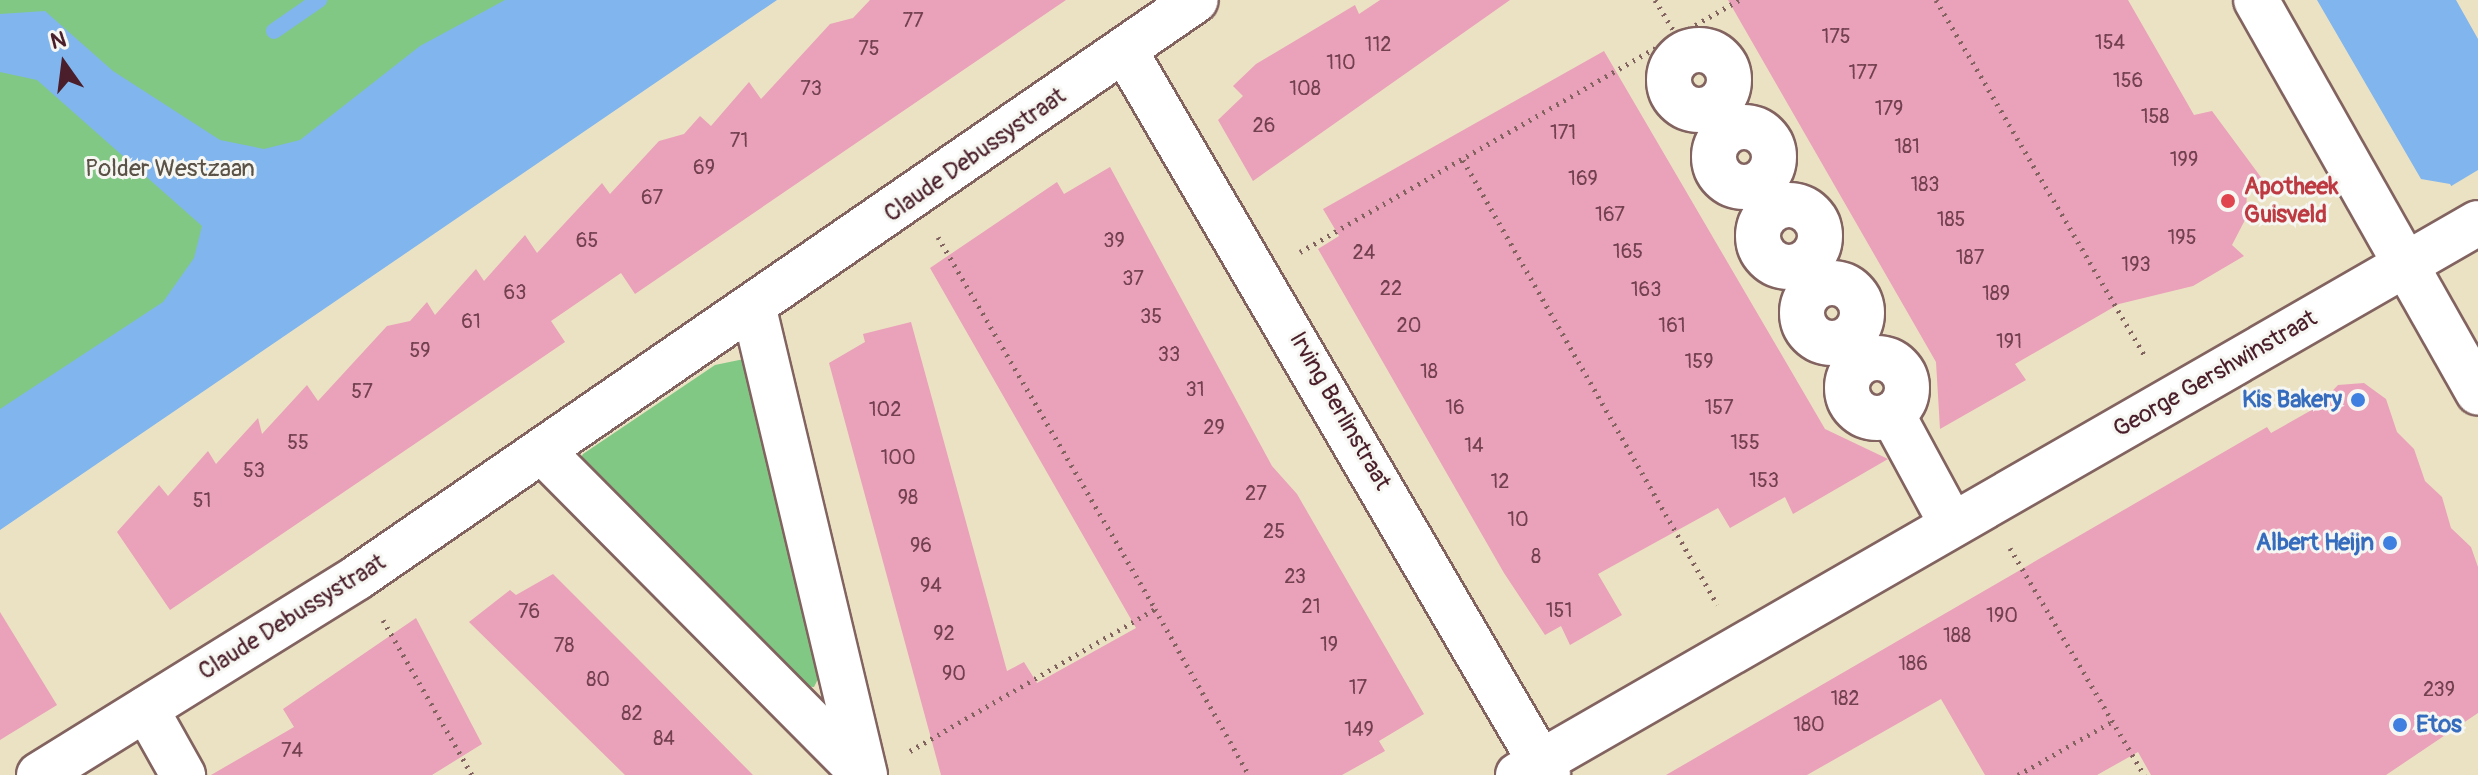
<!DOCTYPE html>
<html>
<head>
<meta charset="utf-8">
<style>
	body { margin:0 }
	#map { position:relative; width:2478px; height:775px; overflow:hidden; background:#ebe2c3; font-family:Pangolin,sans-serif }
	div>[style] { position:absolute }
	.green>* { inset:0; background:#80c884 }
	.water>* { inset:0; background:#80b5ee }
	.pier>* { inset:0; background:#ebe2c3 }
	.stream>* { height:16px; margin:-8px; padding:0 8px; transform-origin:8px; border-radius:8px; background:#80b5ee }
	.building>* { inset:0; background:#eaa1ba }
	.path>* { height:5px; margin-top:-2.5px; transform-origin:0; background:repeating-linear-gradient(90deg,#826360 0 2px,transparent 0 8px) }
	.roads { filter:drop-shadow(2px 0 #826360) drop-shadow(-2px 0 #826360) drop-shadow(0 2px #826360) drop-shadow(0 -2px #826360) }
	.minor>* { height:44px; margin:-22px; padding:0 22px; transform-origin:22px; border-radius:22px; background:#fff }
	.minor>.ring { margin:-22px; padding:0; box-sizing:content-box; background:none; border:44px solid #fff; border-radius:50% }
	.dots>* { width:22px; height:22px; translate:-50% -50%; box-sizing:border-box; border:4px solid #f6f6f2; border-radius:50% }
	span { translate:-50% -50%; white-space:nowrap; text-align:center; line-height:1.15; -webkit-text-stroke:6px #f6f6f2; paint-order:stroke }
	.number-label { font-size:20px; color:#72404f }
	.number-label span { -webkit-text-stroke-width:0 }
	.street-label { font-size:24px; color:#4a1f2b }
	.park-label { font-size:24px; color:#5a5246 }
	.health-label { font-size:24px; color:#be3a42; font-weight:700 }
	.left { translate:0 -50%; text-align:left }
	.shop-label { font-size:24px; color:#366cbe; font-weight:700 }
	.right { translate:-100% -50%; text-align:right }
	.north { position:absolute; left:24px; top:24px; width:80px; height:80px; -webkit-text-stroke:6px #f6f6f2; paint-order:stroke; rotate:346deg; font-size:22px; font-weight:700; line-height:32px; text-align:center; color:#4a1f2b }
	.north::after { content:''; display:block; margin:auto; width:28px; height:36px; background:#4a1f2b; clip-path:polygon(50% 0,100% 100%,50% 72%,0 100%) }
</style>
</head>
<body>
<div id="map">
	<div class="green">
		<i style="clip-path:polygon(0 0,732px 0,0 486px)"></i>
		<i style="clip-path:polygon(744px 359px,824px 667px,814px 687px,789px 685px,573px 471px,583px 454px,715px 365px)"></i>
	</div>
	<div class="water">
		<i style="clip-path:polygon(505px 0,777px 0,0 530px,0 409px,163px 302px,194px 258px,202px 226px,37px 80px,0 72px,0 14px,45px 11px,113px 71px,220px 140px,264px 149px,300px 140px,420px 46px)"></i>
		<i style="clip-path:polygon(2317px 0,2456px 0,2478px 39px,2478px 230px,2450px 184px,2421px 179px)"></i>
	</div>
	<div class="pier">
		<i style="clip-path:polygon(2478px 170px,2478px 234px,2448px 188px)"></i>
	</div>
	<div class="stream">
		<i style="left:274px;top:31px;width:55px;rotate:-34.6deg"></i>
	</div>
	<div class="building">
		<i style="clip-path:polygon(870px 0,1066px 0,635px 294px,621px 273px,551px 321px,565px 342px,170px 610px,117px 532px,159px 485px,168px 496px,208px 451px,216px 464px,258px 418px,262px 434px,307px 385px,318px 401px,387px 326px,410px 321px,427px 302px,435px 315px,476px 269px,484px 281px,525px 235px,537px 253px,602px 183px,610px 194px,659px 141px,684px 134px,700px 116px,711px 126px,749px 82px,761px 99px,830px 24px,853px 18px)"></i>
		<i style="clip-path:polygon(1380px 0,1510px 0,1253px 181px,1218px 120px,1243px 96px,1233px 86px,1256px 64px,1355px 5px,1359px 14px)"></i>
		<i style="clip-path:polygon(1728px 0,2128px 0,2194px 115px,2212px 111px,2266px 184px,2247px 189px,2246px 218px,2232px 245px,2244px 256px,2193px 286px,2119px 304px,2015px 364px,2026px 380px,1940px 429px,1936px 362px)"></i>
		<i style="clip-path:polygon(1604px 51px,1825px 429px,1888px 459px,1793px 514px,1785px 497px,1730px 528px,1718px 508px,1598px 574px,1622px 615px,1570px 645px,1561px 626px,1545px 635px,1504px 573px,1318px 249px,1339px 236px,1323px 209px)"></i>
		<i style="clip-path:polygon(1110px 167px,1272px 466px,1297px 494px,1424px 714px,1379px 741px,1385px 751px,1342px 775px,941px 775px,829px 363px,865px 342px,863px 334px,911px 322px,1007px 671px,1024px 662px,1037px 683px,1136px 628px,930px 268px,1057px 182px,1064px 194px)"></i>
		<i style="clip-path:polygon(2364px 383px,2386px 399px,2397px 432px,2414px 449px,2425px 481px,2442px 497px,2451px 528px,2471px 547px,2478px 567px,2478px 713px,2386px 775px,2151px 775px,2138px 752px,2097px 775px,1985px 775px,1941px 699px,1807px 775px,1666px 775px,2267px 427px,2271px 433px,2317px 407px,2338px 385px)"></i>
		<i style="clip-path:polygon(553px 574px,640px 661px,753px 775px,625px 775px,469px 622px,510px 590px,516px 595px)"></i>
		<i style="clip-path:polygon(0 612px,57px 705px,0 740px)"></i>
		<i style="clip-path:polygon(416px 618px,482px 744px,432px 775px,211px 775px,294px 727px,283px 709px)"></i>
	</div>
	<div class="path">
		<i style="left:1655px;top:0;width:61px;rotate:58.4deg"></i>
		<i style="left:1936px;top:0;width:415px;rotate:59.6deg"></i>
		<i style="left:1463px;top:160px;width:512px;rotate:60.23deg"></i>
		<i style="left:938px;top:237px;width:431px;rotate:59.7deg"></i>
		<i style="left:1300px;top:252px;width:506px;rotate:-29.86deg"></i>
		<i style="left:2010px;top:548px;width:264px;rotate:59.4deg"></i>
		<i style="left:383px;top:620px;width:179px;rotate:60.1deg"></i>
		<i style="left:910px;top:751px;width:283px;rotate:-30.1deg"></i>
		<i style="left:1155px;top:609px;width:191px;rotate:60.5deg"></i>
		<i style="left:2018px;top:775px;width:109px;rotate:-29.6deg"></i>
	</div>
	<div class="roads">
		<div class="minor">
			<i style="left:2256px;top:0;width:451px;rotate:60.5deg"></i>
			<i class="ring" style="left:1669px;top:50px;width:16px;height:16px"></i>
			<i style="left:1125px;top:51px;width:839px;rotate:59.7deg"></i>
			<i class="ring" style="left:1714px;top:127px;width:16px;height:16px"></i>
			<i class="ring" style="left:1758px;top:205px;width:18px;height:18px"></i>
			<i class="ring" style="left:1802px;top:283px;width:16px;height:16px"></i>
			<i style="left:754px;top:309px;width:479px;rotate:76.6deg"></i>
			<i class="ring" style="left:1847px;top:358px;width:16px;height:16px"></i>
			<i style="left:1892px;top:414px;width:126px;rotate:61.6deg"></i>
			<i style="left:543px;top:452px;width:455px;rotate:45.2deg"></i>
			<i style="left:146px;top:709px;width:76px;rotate:60.7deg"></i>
			<i style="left:39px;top:775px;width:375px;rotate:-31.8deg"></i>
			<i style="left:358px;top:577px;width:1017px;rotate:-34.55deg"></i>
			<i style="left:1518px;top:775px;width:1107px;rotate:-29.9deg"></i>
		</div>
	</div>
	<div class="dots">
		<i style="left:2228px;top:201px;background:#e0444e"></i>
		<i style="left:2358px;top:400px;background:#3f7fe0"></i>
		<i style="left:2390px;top:543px;background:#3f7fe0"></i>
		<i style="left:2400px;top:725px;background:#3f7fe0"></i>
	</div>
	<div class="number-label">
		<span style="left:913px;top:20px">77</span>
		<span style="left:1836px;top:36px">175</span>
		<span style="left:2110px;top:42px">154</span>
		<span style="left:1378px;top:44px">112</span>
		<span style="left:869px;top:48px">75</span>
		<span style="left:1341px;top:62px">110</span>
		<span style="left:1863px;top:72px">177</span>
		<span style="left:2128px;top:80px">156</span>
		<span style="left:811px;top:88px">73</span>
		<span style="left:1305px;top:88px">108</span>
		<span style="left:1889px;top:108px">179</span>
		<span style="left:2155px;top:116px">158</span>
		<span style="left:1264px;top:125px">26</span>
		<span style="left:1563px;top:132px">171</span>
		<span style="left:739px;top:140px">71</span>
		<span style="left:1907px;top:146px">181</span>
		<span style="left:2184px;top:159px">199</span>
		<span style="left:704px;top:167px">69</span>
		<span style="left:1583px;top:178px">169</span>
		<span style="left:1925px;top:184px">183</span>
		<span style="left:652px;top:197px">67</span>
		<span style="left:1610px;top:214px">167</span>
		<span style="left:1951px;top:219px">185</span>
		<span style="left:2182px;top:237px">195</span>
		<span style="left:587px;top:240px">65</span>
		<span style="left:1114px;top:240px">39</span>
		<span style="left:1628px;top:251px">165</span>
		<span style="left:1364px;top:252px">24</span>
		<span style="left:1970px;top:257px">187</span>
		<span style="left:2136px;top:264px">193</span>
		<span style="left:1133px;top:278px">37</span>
		<span style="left:1391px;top:288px">22</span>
		<span style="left:1646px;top:289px">163</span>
		<span style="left:515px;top:292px">63</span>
		<span style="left:1996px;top:293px">189</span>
		<span style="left:1151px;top:316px">35</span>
		<span style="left:471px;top:321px">61</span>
		<span style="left:1409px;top:325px">20</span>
		<span style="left:1672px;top:325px">161</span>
		<span style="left:2009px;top:341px">191</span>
		<span style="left:420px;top:350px">59</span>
		<span style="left:1169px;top:354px">33</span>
		<span style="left:1699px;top:361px">159</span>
		<span style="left:1429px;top:371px">18</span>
		<span style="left:1195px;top:389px">31</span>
		<span style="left:362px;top:391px">57</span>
		<span style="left:1455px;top:407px">16</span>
		<span style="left:1719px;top:407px">157</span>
		<span style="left:885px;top:409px">102</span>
		<span style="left:1214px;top:427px">29</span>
		<span style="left:298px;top:442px">55</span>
		<span style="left:1745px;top:442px">155</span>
		<span style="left:1474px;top:445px">14</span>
		<span style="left:898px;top:457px">100</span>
		<span style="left:254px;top:470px">53</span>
		<span style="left:1764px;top:480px">153</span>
		<span style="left:1500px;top:481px">12</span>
		<span style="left:1256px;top:493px">27</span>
		<span style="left:908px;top:497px">98</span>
		<span style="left:202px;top:500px">51</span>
		<span style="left:1518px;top:519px">10</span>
		<span style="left:1274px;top:531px">25</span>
		<span style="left:921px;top:545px">96</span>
		<span style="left:1536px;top:556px">8</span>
		<span style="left:1295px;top:576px">23</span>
		<span style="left:931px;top:585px">94</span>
		<span style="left:1311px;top:606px">21</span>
		<span style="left:1559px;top:610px">151</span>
		<span style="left:529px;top:611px">76</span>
		<span style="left:2002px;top:615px">190</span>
		<span style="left:944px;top:633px">92</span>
		<span style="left:1957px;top:635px">188</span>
		<span style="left:1329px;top:644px">19</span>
		<span style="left:564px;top:645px">78</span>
		<span style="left:1913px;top:663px">186</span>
		<span style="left:954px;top:673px">90</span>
		<span style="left:598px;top:679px">80</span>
		<span style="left:1358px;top:687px">17</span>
		<span style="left:2439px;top:689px">239</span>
		<span style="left:1845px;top:698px">182</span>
		<span style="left:632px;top:713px">82</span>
		<span style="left:1809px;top:724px">180</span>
		<span style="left:1359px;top:729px">149</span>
		<span style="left:664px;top:738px">84</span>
		<span style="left:292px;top:750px">74</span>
	</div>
	<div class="street-label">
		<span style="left:975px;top:155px;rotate:-35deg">Claude Debussystraat</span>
		<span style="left:2215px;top:374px;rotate:-30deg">George Gershwinstraat</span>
		<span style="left:1340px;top:411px;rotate:60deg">Irving Berlinstraat</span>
		<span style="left:292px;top:617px;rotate:-32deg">Claude Debussystraat</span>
	</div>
	<div class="park-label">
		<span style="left:170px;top:169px">Polder Westzaan</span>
	</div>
	<div class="health-label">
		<span class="left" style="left:2244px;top:201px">Apotheek<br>Guisveld</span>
	</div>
	<div class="shop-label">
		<span class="right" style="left:2342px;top:400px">Kis Bakery</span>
		<span class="right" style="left:2374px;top:543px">Albert Heijn</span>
		<span class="left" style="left:2416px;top:725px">Etos</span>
	</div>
	<div class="north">N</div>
</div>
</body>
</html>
